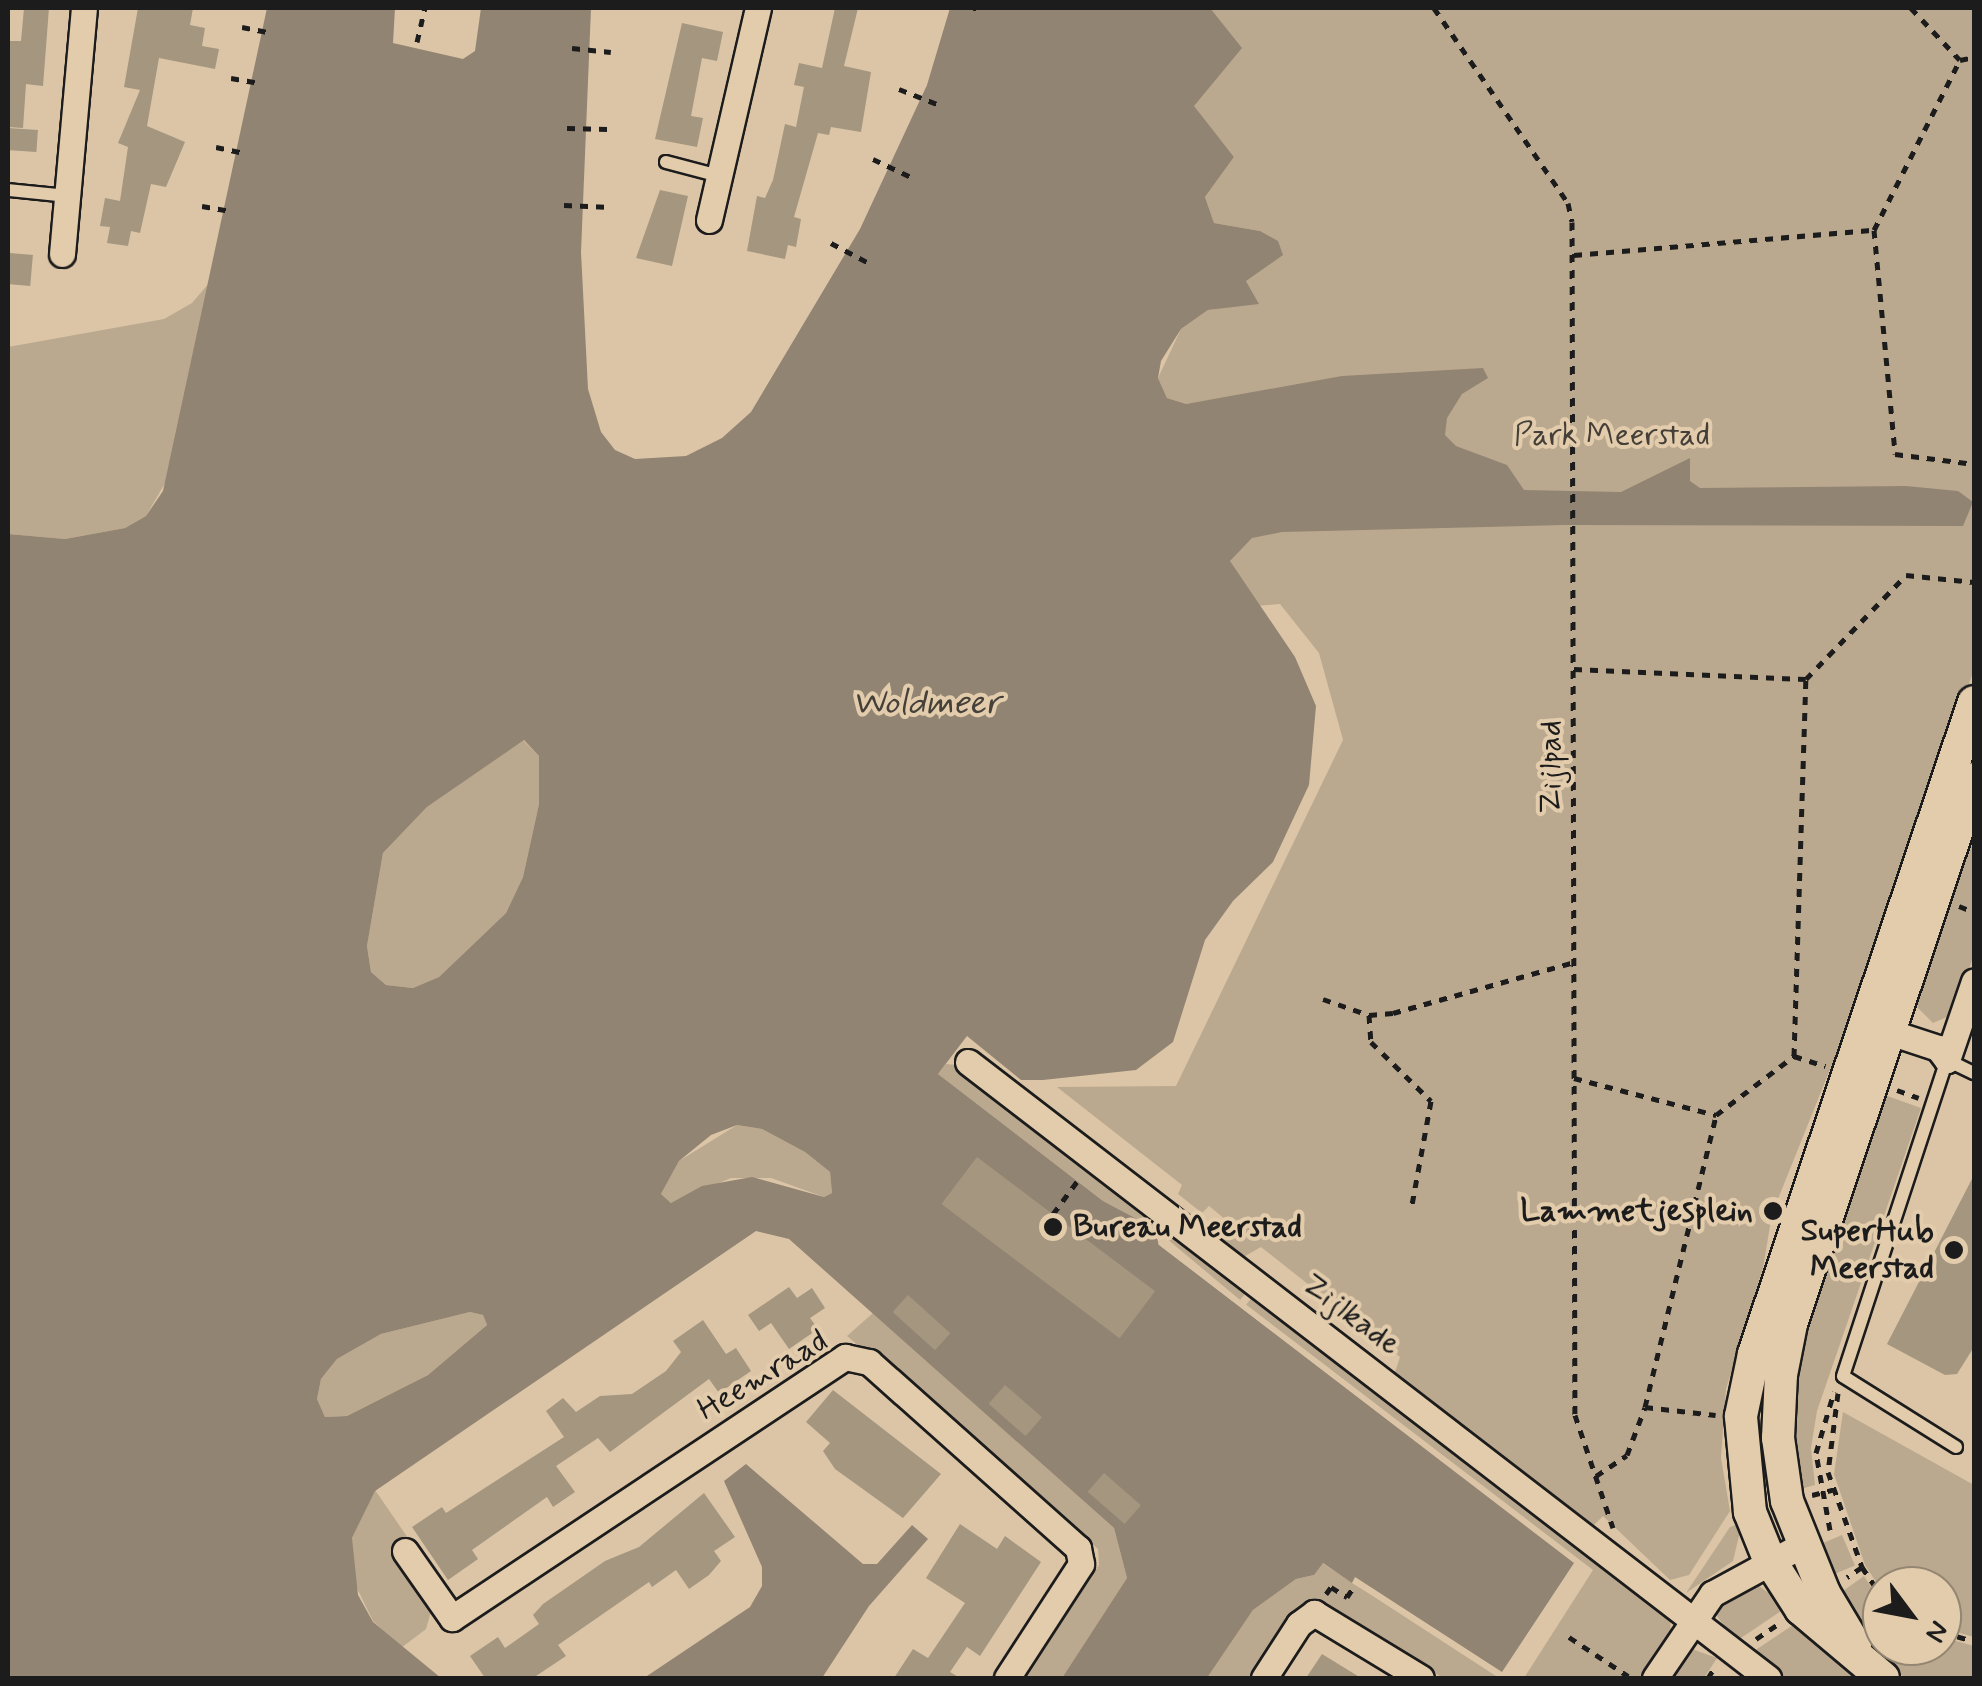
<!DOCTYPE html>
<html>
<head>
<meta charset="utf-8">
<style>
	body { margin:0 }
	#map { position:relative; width:1982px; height:1686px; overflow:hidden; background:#dbc5a6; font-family:Mynerve,sans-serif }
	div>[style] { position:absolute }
	.green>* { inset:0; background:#bba98f; transform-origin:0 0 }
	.water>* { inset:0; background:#928472 }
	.pier>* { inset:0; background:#dbc5a6 }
	.building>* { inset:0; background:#a5967f; transform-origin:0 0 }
	.path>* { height:5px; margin-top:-2.5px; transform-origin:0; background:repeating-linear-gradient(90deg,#1c1c1c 0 8px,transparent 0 16px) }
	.roads { filter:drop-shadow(2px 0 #1c1c1c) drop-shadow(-2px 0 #1c1c1c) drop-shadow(0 2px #1c1c1c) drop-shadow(0 -2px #1c1c1c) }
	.service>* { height:12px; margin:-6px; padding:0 6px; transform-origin:6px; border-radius:6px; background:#e3ccac }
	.minor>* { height:25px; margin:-12.5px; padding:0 12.5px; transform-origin:12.5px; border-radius:12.5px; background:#e3ccac }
	.tertiary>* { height:32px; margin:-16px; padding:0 16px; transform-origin:16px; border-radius:16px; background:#e3ccac }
	.dots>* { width:28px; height:28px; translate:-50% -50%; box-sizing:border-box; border:5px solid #e3ccac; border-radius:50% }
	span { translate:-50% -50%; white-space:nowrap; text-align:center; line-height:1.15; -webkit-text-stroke:8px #e3ccac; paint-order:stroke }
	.park-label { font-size:32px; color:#443f39 }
	.street-label { font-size:32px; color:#1c1c1c }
	.poi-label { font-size:32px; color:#1c1c1c; font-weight:700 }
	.right { translate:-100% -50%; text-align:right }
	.left { translate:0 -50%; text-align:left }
	.water-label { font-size:35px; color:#45403a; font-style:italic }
	.frame { position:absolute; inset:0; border:10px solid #1c1c1c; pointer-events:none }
	.north { position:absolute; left:1862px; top:1566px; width:100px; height:100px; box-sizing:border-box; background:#e3ccac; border:2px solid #938672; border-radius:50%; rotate:122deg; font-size:28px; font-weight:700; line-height:40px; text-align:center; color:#1c1c1c }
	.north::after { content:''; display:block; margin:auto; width:35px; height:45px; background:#1c1c1c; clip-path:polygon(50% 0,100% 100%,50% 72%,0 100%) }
</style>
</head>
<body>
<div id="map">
	<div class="green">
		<i style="clip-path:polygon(1210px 8px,1974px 8px,1974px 669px,1843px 1063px,1833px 1062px,1772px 1214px,1763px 1268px,1726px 1389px,1721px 1458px,1730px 1511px,1689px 1575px,1670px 1580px,1603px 1516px,1593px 1526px,1394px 1375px,1400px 1357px,1261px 1247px,1240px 1259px,1219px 1241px,1231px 1224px,1209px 1206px,1202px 1213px,1178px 1194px,1182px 1185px,1057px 1087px,1176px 1086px,1343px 740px,1319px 653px,1280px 604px,1255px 606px,1230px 561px,1237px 547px,1218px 399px,1186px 404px,1167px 398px,1158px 378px,1181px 329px,1208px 310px,1258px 303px,1246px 281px,1260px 231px,1214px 223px,1205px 197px,1234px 157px,1194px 107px)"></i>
		<i style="clip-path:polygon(210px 282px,172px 471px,146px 516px,125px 528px,65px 539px,8px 534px,8px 347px,164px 319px,192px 303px)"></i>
		<i style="clip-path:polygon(523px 740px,539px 756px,539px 804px,523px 877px,506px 913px,439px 977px,413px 988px,386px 985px,371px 972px,367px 946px,383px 853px,427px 807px)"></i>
		<i style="clip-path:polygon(1974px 840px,1974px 954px,1954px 1014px,1933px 1023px,1918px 1008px,1914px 989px)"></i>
		<i style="clip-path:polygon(946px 1064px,957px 1065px,1249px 1289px,1240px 1300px,1154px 1228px,1103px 1201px,938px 1074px)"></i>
		<i style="clip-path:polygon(1879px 1093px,1921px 1108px,1817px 1411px,1811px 1448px,1815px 1485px,1797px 1490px,1790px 1443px,1796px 1348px)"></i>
		<i style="clip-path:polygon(737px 1125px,762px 1129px,805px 1152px,830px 1172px,832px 1193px,824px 1197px,771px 1178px,731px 1178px,671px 1203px,661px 1194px,679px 1161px)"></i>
		<i style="clip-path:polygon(1255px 1293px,1670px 1617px,1671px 1632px,1642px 1678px,1524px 1678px,1593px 1570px,1246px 1305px)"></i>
		<i style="clip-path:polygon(470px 1312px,483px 1315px,487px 1325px,428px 1375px,347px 1416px,325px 1417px,317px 1399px,321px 1379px,337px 1359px,381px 1334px)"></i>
		<i style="clip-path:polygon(873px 1313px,1114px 1528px,1127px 1578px,1062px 1678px,1024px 1678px,1099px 1565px,1098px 1549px,847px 1336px)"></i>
		<i style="clip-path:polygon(1843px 1412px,1974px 1485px,1974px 1637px,1942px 1628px,1942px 1586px,1882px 1586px,1882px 1591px,1865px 1565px,1834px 1474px)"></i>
		<i style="clip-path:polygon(375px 1490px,408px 1538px,393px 1550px,432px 1608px,426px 1629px,401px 1648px,373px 1621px,353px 1580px,352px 1538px)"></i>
		<i style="clip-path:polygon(1742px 1523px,1733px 1561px,1686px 1593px,1730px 1527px)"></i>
		<i style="left:1842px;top:1535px;width:33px;height:31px;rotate:67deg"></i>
		<i style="clip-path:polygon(1322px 1563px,1499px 1678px,1443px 1678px,1315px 1600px,1301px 1606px,1253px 1678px,1207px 1678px,1253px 1610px,1296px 1579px,1314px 1575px)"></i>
		<i style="clip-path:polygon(1864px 1576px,1882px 1604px,1882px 1646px,1942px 1646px,1942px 1637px,1974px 1646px,1974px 1678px,1905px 1678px,1886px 1662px,1836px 1596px)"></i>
		<i style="clip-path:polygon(1758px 1585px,1787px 1607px,1735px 1642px,1715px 1613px,1744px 1586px)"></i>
		<i style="clip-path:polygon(1799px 1621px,1863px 1678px,1784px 1678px,1751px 1653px)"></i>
		<i style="clip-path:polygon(1689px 1648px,1717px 1658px,1704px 1678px,1669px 1678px)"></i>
	</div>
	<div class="water">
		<i style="clip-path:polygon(evenodd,267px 8px,395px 8px,393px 43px,463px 59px,475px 51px,481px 8px,591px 8px,581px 252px,588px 389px,601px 432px,615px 450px,635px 459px,686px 456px,722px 438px,751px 412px,860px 229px,927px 85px,950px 8px,1210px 8px,1242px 48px,1194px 106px,1234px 157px,1205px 197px,1214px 223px,1260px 231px,1278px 241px,1283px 255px,1246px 281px,1259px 304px,1208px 310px,1181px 329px,1161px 361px,1158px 378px,1167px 398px,1186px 404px,1342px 376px,1483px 368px,1488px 378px,1462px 394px,1447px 418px,1445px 435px,1456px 446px,1507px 465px,1524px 490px,1621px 492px,1690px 458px,1690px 481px,1700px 488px,1906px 486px,1958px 491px,1973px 502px,1963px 526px,1563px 525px,1282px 532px,1252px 538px,1230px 561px,1295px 657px,1316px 706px,1309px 785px,1273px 862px,1233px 901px,1205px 940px,1173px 1042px,1136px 1070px,1043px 1080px,1021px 1080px,967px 1036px,938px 1074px,1103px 1201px,1154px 1228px,1159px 1245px,1575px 1563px,1502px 1673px,1356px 1578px,1352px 1583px,1323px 1563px,1314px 1575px,1296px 1579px,1253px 1610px,1207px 1678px,1062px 1678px,1127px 1578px,1114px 1528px,789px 1239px,756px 1231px,375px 1491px,352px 1538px,358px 1595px,373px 1622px,441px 1678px,8px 1678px,8px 534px,65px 539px,125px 528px,146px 516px,163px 491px,267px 8px,524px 740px,539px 756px,539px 804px,523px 877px,506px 913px,439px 977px,413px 988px,386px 985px,371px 972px,367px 946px,383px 853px,427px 807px,524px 740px,267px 8px,737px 1125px,762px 1129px,805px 1152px,830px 1172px,832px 1193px,824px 1197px,752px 1177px,702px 1186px,671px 1203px,661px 1194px,679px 1161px,711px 1135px,737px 1125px,267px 8px,470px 1312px,483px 1315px,487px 1325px,428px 1375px,347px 1416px,325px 1417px,317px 1399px,321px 1379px,337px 1359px,381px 1334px,470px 1312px)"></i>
		<i style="clip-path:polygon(746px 1464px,863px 1564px,877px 1564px,912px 1525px,928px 1539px,869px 1606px,822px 1678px,644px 1678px,750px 1607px,762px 1586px,762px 1567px,724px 1481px)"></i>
	</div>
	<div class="pier">
		<i style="clip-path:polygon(1162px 1240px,1579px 1560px,1505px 1676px,1352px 1583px,1355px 1577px,1502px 1672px,1574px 1563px,1158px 1244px)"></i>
	</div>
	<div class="building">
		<i style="clip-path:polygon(24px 8px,49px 8px,43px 86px,26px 84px,23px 128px,8px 127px,8px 41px,21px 41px)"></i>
		<i style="clip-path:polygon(138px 8px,193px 8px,190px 25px,205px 28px,202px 46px,219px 49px,215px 69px,159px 58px,147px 126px,185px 142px,166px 187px,151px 184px,140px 233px,131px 231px,128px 246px,107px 243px,110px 227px,100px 226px,105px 198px,120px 201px,128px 147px,118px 143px,140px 90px,124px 87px)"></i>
		<i style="clip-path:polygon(835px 8px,858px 8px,844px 66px,871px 72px,861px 132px,831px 127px,829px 135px,818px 133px,794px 217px,801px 219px,796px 247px,788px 245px,785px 259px,747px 251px,757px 196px,765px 198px,773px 180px,785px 124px,796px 127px,804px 87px,794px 85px,799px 63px,822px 68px)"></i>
		<i style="clip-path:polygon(682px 23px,723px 32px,717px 61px,702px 58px,691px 116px,703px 118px,697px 147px,655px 139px)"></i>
		<i style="left:8px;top:128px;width:30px;height:22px;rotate:4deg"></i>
		<i style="clip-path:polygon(660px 190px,688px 196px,672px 266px,636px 258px)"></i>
		<i style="left:10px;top:253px;width:23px;height:31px;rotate:5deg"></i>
		<i style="left:977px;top:1157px;width:223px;height:59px;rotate:37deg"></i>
		<i style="clip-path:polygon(1974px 1175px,1974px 1347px,1957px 1374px,1945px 1375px,1887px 1344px)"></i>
		<i style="clip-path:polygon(789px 1287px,797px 1298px,812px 1288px,825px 1308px,810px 1318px,818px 1329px,789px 1349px,771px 1323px,759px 1331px,748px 1315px)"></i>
		<i style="left:908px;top:1295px;width:57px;height:23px;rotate:42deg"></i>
		<i style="clip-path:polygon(703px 1320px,726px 1354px,736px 1348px,751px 1371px,719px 1393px,709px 1379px,610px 1452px,598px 1438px,556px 1466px,575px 1492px,553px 1507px,547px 1497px,472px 1550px,478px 1559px,448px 1580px,412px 1527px,442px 1507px,446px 1513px,564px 1437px,546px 1411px,563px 1398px,576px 1412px,600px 1396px,632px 1394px,666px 1371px,681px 1352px,673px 1341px)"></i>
		<i style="left:1005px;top:1385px;width:49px;height:25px;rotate:41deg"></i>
		<i style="clip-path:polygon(833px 1390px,941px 1474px,903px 1518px,835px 1469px,823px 1451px,830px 1443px,806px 1422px)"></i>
		<i style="left:1104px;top:1473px;width:49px;height:25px;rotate:41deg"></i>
		<i style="clip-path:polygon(704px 1493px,735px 1537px,714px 1551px,721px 1561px,709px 1575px,689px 1589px,676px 1570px,652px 1587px,649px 1582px,558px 1645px,566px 1656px,533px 1678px,485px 1678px,470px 1656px,498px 1637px,505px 1648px,539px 1624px,533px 1615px,543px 1604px,605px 1561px,639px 1547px)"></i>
		<i style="clip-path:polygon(960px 1524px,997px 1549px,1005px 1536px,1041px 1562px,980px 1656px,967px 1647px,950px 1672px,960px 1678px,894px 1678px,913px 1649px,928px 1658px,965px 1603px,926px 1578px)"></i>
		<i style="clip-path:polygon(1322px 1654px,1361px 1678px,1306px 1678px)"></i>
	</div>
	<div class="path">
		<i style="left:973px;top:8px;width:3px"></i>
		<i style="left:1434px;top:8px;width:237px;rotate:55.5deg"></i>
		<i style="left:1568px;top:203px;width:19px;rotate:78deg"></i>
		<i style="left:1572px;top:222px;width:1193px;rotate:89.86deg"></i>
		<i style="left:1575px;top:1415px;width:119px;rotate:71.4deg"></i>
		<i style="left:1911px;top:8px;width:71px;rotate:46.7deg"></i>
		<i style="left:1960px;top:60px;width:14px;rotate:-12deg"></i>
		<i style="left:242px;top:27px;width:26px;rotate:11deg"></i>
		<i style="left:417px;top:42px;width:35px;rotate:-77deg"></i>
		<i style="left:572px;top:48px;width:39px;rotate:6deg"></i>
		<i style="left:231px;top:78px;width:29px;rotate:10deg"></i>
		<i style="left:899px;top:89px;width:46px;rotate:21.6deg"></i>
		<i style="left:567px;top:128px;width:41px;rotate:1.4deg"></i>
		<i style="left:216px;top:147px;width:30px;rotate:12deg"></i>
		<i style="left:873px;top:159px;width:42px;rotate:25.3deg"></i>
		<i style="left:564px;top:205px;width:47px;rotate:2.4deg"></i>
		<i style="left:202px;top:206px;width:29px;rotate:10deg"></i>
		<i style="left:1874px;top:230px;width:191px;rotate:-63.2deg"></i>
		<i style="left:831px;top:243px;width:41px;rotate:27.8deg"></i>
		<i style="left:1574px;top:255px;width:301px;rotate:-4.8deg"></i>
		<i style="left:1874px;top:230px;width:225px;rotate:84.6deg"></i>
		<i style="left:1895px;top:454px;width:80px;rotate:7.2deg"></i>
		<i style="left:1574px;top:669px;width:232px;rotate:2.5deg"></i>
		<i style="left:1806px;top:679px;width:144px;rotate:-46.1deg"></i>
		<i style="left:1906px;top:575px;width:68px;rotate:5.9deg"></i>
		<i style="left:1959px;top:906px;width:16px;rotate:22deg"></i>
		<i style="left:1323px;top:999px;width:49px;rotate:19.2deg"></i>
		<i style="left:1369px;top:1015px;width:24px;rotate:-5deg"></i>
		<i style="left:1393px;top:1013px;width:189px;rotate:-15.7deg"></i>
		<i style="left:1369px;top:1015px;width:27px;rotate:86deg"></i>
		<i style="left:1371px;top:1042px;width:84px;rotate:44.5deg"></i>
		<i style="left:1431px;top:1101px;width:111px;rotate:100.4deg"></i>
		<i style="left:1794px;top:1056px;width:33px;rotate:18deg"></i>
		<i style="left:1574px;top:1078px;width:147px;rotate:14.6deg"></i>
		<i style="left:1897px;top:1090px;width:23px;rotate:20deg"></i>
		<i style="left:1053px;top:1214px;width:47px;rotate:-53.6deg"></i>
		<i style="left:1838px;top:1393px;width:80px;rotate:97.2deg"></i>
		<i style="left:1828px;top:1472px;width:101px;rotate:70.3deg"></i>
		<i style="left:1862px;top:1567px;width:18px;rotate:146deg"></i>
		<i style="left:1645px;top:1407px;width:71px;rotate:6.4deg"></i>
		<i style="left:1596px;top:1476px;width:37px;rotate:-34deg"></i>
		<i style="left:1627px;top:1455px;width:51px;rotate:-69.4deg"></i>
		<i style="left:1645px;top:1407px;width:301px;rotate:-76.3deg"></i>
		<i style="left:1716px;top:1115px;width:98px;rotate:-37.1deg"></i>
		<i style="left:1794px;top:1056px;width:377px;rotate:-88.2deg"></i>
		<i style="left:1812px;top:1495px;width:21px;rotate:-14deg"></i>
		<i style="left:1830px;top:1530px;width:78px;rotate:-100.3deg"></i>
		<i style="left:1816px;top:1453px;width:64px;rotate:-73.6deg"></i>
		<i style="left:1862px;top:1567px;width:36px;rotate:56deg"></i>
		<i style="left:1326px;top:1594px;width:9px;rotate:-54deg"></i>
		<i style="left:1331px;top:1587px;width:19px;rotate:32deg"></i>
		<i style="left:1347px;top:1597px;width:14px;rotate:-56deg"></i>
		<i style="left:1942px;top:1632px;width:33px;rotate:16deg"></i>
		<i style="left:1569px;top:1637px;width:71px;rotate:33.5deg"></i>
		<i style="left:1756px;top:1639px;width:29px;rotate:-34deg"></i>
		<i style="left:1708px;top:1678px;width:13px;rotate:-58deg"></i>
	</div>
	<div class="roads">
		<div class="service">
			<i style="left:666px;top:162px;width:55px;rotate:14.8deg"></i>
			<i style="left:8px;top:190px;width:59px;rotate:5.8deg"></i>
			<i style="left:1956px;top:1447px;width:133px;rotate:-147.9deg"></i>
			<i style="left:1843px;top:1376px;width:333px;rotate:-71.8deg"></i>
			<i style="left:1947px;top:1060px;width:30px;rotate:26deg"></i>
		</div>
		<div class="minor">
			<i style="left:709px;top:220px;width:218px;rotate:-77deg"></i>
			<i style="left:62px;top:254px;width:247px;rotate:-84.9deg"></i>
			<i style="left:1874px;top:1027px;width:67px;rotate:18.2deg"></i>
			<i style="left:1938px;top:1048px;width:15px;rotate:53deg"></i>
			<i style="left:1947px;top:1060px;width:83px;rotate:-71.1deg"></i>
			<i style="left:968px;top:1062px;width:1010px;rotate:37.6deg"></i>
			<i style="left:405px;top:1551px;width:82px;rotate:55deg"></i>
			<i style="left:452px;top:1618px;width:472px;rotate:-33.6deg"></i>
			<i style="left:845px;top:1357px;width:25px;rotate:12deg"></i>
			<i style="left:869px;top:1362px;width:280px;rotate:41.7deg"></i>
			<i style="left:1078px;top:1548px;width:16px;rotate:79deg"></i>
			<i style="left:1081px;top:1564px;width:136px;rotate:123deg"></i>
			<i style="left:1264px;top:1678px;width:64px;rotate:-57.1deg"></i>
			<i style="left:1299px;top:1624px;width:19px;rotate:-36deg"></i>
			<i style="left:1314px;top:1613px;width:125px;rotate:31.3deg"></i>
			<i style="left:1655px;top:1678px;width:102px;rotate:-55.8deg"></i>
			<i style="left:1712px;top:1594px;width:102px;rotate:-28.6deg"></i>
		</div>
		<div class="tertiary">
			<i style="left:1855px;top:1645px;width:61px;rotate:-120.8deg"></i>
			<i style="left:1824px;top:1593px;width:99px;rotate:-111.9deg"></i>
			<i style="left:1787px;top:1501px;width:64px;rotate:-98.1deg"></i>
			<i style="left:1778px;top:1438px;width:63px;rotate:-87.3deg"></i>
			<i style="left:1781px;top:1375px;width:52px;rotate:-78.9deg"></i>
			<i style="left:1791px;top:1324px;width:575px;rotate:-71.44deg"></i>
			<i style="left:1883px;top:1678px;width:107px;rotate:-139.9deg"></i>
			<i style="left:1801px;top:1609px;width:59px;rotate:-122.6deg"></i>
			<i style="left:1769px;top:1559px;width:51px;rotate:-112deg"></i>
			<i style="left:1750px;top:1512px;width:96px;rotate:-95.4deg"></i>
			<i style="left:1741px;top:1416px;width:63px;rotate:-78.2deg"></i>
			<i style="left:1754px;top:1354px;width:688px;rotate:-71.35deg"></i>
		</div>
	</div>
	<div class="dots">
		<i style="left:1773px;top:1211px;background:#1c1c1c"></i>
		<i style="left:1053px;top:1227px;background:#1c1c1c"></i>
		<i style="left:1954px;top:1250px;background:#1c1c1c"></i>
	</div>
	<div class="park-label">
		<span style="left:1612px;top:435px">Park Meerstad</span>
	</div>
	<div class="street-label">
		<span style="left:1551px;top:767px;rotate:-90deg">Zijlpad</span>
		<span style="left:1351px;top:1315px;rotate:37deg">Zijlkade</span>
		<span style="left:763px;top:1376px;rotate:-31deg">Heemraad</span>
	</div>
	<div class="poi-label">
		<span class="right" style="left:1753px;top:1211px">Lammetjesplein</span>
		<span class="left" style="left:1073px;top:1227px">Bureau Meerstad</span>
		<span class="right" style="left:1934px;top:1250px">SuperHub<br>Meerstad</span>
	</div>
	<div class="water-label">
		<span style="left:926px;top:703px">Woldmeer</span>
	</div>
	<div class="frame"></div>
	<div class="north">N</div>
</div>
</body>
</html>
